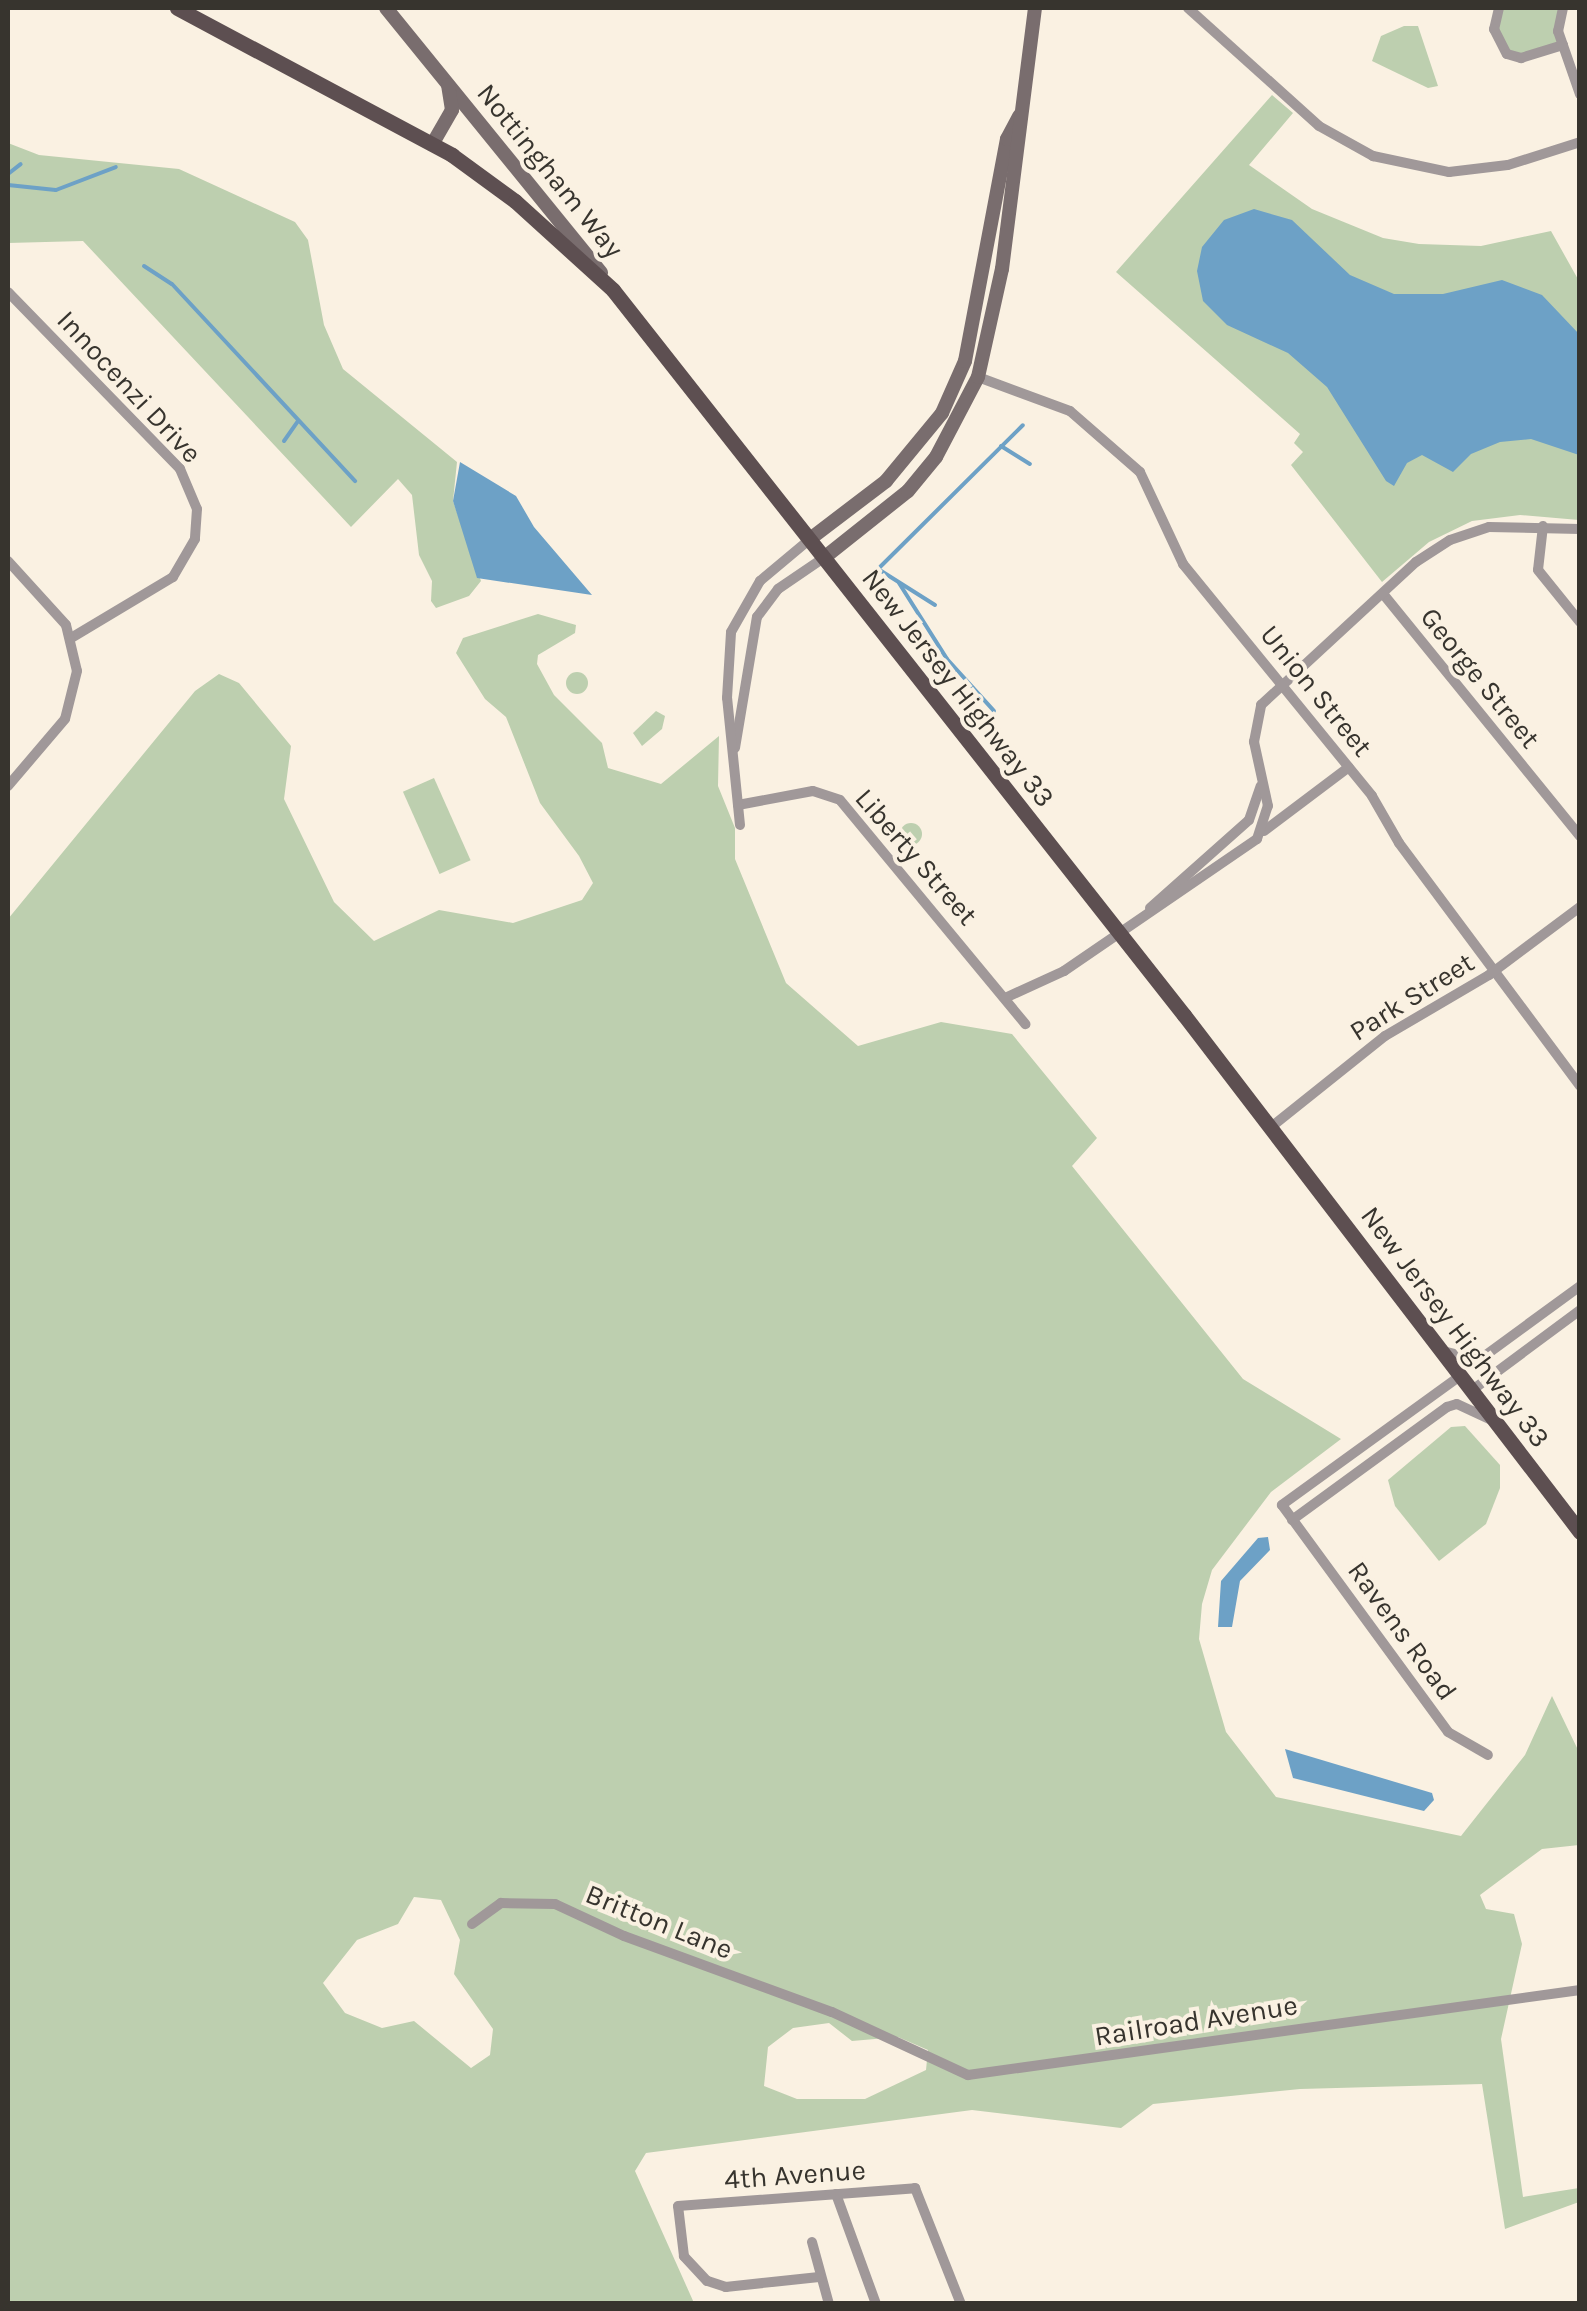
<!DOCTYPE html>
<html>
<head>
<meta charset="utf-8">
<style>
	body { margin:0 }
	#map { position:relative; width:1587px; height:2311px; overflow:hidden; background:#faf1e2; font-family:Karla,sans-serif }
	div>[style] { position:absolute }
	.green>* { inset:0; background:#bdcfaf; transform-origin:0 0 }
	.round { border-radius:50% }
	.water>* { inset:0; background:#6da1c6 }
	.stream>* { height:4px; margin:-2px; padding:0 2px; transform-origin:2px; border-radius:2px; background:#6da1c6 }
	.street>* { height:10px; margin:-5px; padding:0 5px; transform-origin:5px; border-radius:5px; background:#a09899 }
	.secondary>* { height:14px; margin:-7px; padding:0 7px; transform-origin:7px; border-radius:7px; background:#796d6e }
	.primary>* { height:15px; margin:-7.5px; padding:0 7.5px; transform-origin:7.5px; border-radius:7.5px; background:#5d4f51 }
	span { translate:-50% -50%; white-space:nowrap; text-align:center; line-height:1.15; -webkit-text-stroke:8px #faf1e2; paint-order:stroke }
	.street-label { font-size:28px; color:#37342e }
	.frame { position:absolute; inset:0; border:10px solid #37342e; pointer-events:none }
</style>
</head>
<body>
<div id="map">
	<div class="green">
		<i style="clip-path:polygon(1499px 8px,1563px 8px,1563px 45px,1521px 58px,1499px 44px)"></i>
		<i style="clip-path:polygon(1404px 26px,1418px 26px,1438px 86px,1428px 88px,1372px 61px,1381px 36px)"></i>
		<i style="clip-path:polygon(1272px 95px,1293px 113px,1249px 165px,1312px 209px,1383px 238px,1419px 244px,1481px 246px,1551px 231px,1579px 281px,1579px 520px,1520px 515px,1472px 521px,1429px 542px,1382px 582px,1291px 465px,1303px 452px,1294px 443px,1300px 434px,1116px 272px)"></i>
		<i style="clip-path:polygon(8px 143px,39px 155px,179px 169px,295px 222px,308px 240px,324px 325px,343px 369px,457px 462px,453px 501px,481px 581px,469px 596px,436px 608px,431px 601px,432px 581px,419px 555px,412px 495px,398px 479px,351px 527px,83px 241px,8px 243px)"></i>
		<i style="clip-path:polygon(evenodd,538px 614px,576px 625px,575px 633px,538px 655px,537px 664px,554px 695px,602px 743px,608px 768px,661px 784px,719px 736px,718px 786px,735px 828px,735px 859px,786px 983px,858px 1046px,941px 1022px,1012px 1034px,1097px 1138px,1072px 1166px,1243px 1379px,1341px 1439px,1271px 1492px,1212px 1570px,1202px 1604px,1199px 1639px,1226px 1732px,1276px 1797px,1461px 1836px,1525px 1755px,1552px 1696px,1579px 1752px,1579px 1845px,1542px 1849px,1480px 1895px,1486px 1909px,1514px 1914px,1522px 1944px,1501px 2039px,1523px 2197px,1579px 2188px,1579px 2202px,1505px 2229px,1482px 2084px,1300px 2089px,1153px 2104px,1121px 2128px,972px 2110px,646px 2153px,635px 2171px,694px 2303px,8px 2304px,8px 919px,195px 691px,219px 674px,239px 683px,291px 746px,284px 799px,334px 902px,374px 941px,439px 910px,513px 923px,582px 900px,593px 883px,579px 856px,540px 803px,506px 717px,485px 699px,456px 653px,463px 638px,538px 614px,414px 1897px,441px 1900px,460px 1940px,454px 1974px,493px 2029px,490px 2055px,471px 2068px,414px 2021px,382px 2028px,345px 2013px,323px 1983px,357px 1940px,398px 1924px,414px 1897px,538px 614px,829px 2023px,852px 2041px,898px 2037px,928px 2050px,926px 2070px,865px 2099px,797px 2099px,764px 2086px,768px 2047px,793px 2028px,829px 2023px)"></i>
		<i class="round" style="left:566px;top:672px;width:22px;height:22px"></i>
		<i style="clip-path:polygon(656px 711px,665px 716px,662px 729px,642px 746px,633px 733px)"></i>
		<i style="left:434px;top:778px;width:90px;height:34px;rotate:66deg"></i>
		<i class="round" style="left:900px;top:823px;width:22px;height:22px"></i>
		<i style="clip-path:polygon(1465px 1426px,1500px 1465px,1500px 1488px,1486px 1524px,1439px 1561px,1395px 1506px,1388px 1480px,1451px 1427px)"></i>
	</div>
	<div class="water">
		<i style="clip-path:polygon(1254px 209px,1292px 220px,1350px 275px,1394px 294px,1443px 294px,1502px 280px,1542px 295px,1579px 334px,1579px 455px,1531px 439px,1500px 442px,1471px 454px,1453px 472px,1422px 455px,1407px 463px,1394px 486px,1386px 481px,1327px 387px,1288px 353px,1227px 325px,1203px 301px,1197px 271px,1202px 247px,1224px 220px)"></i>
		<i style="clip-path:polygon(460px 462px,516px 496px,534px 527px,592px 595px,477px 578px,453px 501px)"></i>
		<i style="clip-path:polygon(1268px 1537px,1270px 1550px,1240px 1581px,1232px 1627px,1218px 1627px,1221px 1581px,1258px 1538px)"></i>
		<i style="clip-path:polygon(1285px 1749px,1432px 1793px,1434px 1800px,1424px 1811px,1293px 1778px)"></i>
	</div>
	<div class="stream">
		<i style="left:8px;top:174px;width:16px;rotate:-38deg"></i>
		<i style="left:8px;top:185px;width:48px;rotate:5.9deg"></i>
		<i style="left:56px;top:190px;width:64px;rotate:-21deg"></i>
		<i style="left:144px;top:266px;width:33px;rotate:33deg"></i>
		<i style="left:172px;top:284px;width:269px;rotate:47.1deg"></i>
		<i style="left:284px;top:441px;width:24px;rotate:-55deg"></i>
		<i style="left:1001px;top:446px;width:34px;rotate:32deg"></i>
		<i style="left:899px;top:583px;width:90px;rotate:57.7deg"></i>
		<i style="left:947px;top:659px;width:70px;rotate:47.9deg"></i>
		<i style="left:935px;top:605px;width:67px;rotate:-147.7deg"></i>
		<i style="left:878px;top:569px;width:204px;rotate:-44.8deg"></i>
	</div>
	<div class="street">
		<i style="left:1188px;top:8px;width:176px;rotate:42deg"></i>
		<i style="left:1319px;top:126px;width:62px;rotate:29.1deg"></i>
		<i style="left:1373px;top:156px;width:78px;rotate:11.9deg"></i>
		<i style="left:1449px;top:172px;width:59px;rotate:-6.8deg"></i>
		<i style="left:1508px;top:165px;width:76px;rotate:-17.7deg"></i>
		<i style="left:1499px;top:8px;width:22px;rotate:103deg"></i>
		<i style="left:1494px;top:29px;width:28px;rotate:63deg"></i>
		<i style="left:1507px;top:54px;width:15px;rotate:16deg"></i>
		<i style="left:1521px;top:58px;width:44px;rotate:-17.2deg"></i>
		<i style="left:1563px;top:8px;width:24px;rotate:102deg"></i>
		<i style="left:1558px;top:31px;width:67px;rotate:70.8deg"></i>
		<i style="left:8px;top:292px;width:247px;rotate:45.8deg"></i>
		<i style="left:180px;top:469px;width:43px;rotate:67deg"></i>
		<i style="left:197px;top:509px;width:30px;rotate:94deg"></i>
		<i style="left:195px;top:539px;width:44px;rotate:120.1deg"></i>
		<i style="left:173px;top:577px;width:119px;rotate:149.1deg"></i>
		<i style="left:978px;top:377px;width:98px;rotate:20.3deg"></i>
		<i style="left:1070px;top:411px;width:93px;rotate:41.1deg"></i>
		<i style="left:1140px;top:472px;width:102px;rotate:64.9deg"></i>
		<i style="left:1183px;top:564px;width:299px;rotate:50.8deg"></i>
		<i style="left:1372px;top:796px;width:54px;rotate:60.1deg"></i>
		<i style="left:1399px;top:843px;width:303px;rotate:53.3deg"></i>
		<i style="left:1543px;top:526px;width:44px;rotate:96.5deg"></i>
		<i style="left:1538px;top:570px;width:67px;rotate:51.1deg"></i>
		<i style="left:8px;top:561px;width:86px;rotate:47.8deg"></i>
		<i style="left:66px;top:625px;width:47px;rotate:76.6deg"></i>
		<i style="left:77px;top:671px;width:49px;rotate:104deg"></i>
		<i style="left:65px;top:719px;width:88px;rotate:130.4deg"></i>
		<i style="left:1384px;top:595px;width:311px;rotate:50.9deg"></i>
		<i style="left:735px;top:748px;width:133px;rotate:-80.5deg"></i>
		<i style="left:757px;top:617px;width:35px;rotate:-53deg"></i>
		<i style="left:778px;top:589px;width:57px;rotate:-34.2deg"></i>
		<i style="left:738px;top:805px;width:76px;rotate:-10.6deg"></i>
		<i style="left:813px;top:791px;width:28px;rotate:18deg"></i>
		<i style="left:840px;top:800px;width:291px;rotate:50.4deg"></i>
		<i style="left:740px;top:825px;width:128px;rotate:-95.8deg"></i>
		<i style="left:727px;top:698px;width:66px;rotate:-86.5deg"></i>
		<i style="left:731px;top:632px;width:59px;rotate:-60.4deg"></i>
		<i style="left:760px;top:581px;width:65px;rotate:-40deg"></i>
		<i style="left:1264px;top:831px;width:106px;rotate:-37deg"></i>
		<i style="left:1150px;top:908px;width:132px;rotate:-41.6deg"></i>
		<i style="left:1249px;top:820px;width:36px;rotate:-71deg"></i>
		<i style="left:1005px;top:998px;width:65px;rotate:-24.6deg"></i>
		<i style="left:1064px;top:971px;width:234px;rotate:-34.4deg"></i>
		<i style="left:1257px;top:839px;width:35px;rotate:-72deg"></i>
		<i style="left:1268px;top:806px;width:66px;rotate:-102.3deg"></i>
		<i style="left:1254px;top:742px;width:38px;rotate:-79deg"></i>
		<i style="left:1261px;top:705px;width:211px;rotate:-42.7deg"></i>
		<i style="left:1416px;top:562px;width:40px;rotate:-32.9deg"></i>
		<i style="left:1450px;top:540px;width:41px;rotate:-18.4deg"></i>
		<i style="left:1489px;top:527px;width:91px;rotate:1.3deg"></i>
		<i style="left:1271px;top:1127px;width:146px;rotate:-38.6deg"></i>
		<i style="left:1385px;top:1036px;width:121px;rotate:-30.4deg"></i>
		<i style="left:1489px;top:975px;width:114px;rotate:-36.8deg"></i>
		<i style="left:1447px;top:1352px;width:33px;rotate:14deg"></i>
		<i style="left:1479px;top:1360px;width:125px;rotate:-36.2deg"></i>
		<i style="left:1460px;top:1376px;width:220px;rotate:144.1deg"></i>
		<i style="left:1282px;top:1505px;width:281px;rotate:53.8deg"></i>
		<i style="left:1448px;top:1732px;width:46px;rotate:29.9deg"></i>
		<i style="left:1471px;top:1391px;width:136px;rotate:-36.6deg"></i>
		<i style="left:1292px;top:1520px;width:192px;rotate:-36.1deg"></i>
		<i style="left:1447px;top:1407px;width:10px;rotate:-17deg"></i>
		<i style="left:1457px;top:1404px;width:38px;rotate:25deg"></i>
		<i style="left:472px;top:1924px;width:36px;rotate:-36deg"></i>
		<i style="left:501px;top:1903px;width:54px;rotate:1.1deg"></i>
		<i style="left:555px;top:1904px;width:76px;rotate:24.9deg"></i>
		<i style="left:624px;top:1936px;width:221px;rotate:20.1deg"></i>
		<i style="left:832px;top:2012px;width:150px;rotate:24.9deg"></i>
		<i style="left:968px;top:2075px;width:618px;rotate:-7.91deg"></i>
		<i style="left:836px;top:2194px;width:117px;rotate:70deg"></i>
		<i style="left:812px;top:2242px;width:64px;rotate:74.7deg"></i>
		<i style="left:819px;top:2277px;width:94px;rotate:173.9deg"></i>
		<i style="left:726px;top:2287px;width:20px;rotate:-162deg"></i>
		<i style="left:707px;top:2281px;width:34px;rotate:-133deg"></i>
		<i style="left:684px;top:2256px;width:50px;rotate:-96.8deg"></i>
		<i style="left:678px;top:2206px;width:238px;rotate:-4.3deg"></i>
		<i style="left:915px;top:2188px;width:125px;rotate:68.4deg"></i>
	</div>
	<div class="secondary">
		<i style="left:386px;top:8px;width:341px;rotate:50.9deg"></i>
		<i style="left:433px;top:143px;width:38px;rotate:-60deg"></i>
		<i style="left:452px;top:110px;width:25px;rotate:-99deg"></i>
		<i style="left:810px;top:539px;width:96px;rotate:-37.3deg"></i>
		<i style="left:886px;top:481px;width:88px;rotate:-50.5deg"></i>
		<i style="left:942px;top:413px;width:57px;rotate:-66.1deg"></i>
		<i style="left:965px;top:361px;width:226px;rotate:-79.3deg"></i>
		<i style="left:1007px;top:139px;width:26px;rotate:-62deg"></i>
		<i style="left:825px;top:557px;width:106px;rotate:-38.5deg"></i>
		<i style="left:908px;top:491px;width:44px;rotate:-50.5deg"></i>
		<i style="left:936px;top:457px;width:90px;rotate:-62.3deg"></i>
		<i style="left:978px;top:377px;width:111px;rotate:-77.5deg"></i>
		<i style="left:1002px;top:269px;width:263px;rotate:-82.8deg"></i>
	</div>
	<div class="primary">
		<i style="left:177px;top:8px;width:312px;rotate:28.1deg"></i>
		<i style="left:452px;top:155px;width:78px;rotate:36.1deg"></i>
		<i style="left:515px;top:201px;width:132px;rotate:42.2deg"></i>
		<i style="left:613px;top:290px;width:923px;rotate:51.78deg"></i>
		<i style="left:1184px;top:1015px;width:651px;rotate:52.55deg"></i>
	</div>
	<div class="street-label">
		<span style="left:550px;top:171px;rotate:51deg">Nottingham Way</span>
		<span style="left:129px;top:387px;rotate:47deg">Innocenzi Drive</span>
		<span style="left:1480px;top:678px;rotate:51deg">George Street</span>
		<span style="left:958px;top:688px;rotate:52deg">New Jersey Highway 33</span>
		<span style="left:1316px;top:691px;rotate:51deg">Union Street</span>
		<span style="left:916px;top:857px;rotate:49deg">Liberty Street</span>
		<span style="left:1412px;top:997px;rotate:-32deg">Park Street</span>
		<span style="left:1455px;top:1327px;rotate:53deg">New Jersey Highway 33</span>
		<span style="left:1402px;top:1631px;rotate:54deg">Ravens Road</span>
		<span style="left:659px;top:1922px;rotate:22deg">Britton Lane</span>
		<span style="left:1196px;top:2021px;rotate:-9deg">Railroad Avenue</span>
		<span style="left:795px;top:2175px;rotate:-4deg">4th Avenue</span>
	</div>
	<div class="frame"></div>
</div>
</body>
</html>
